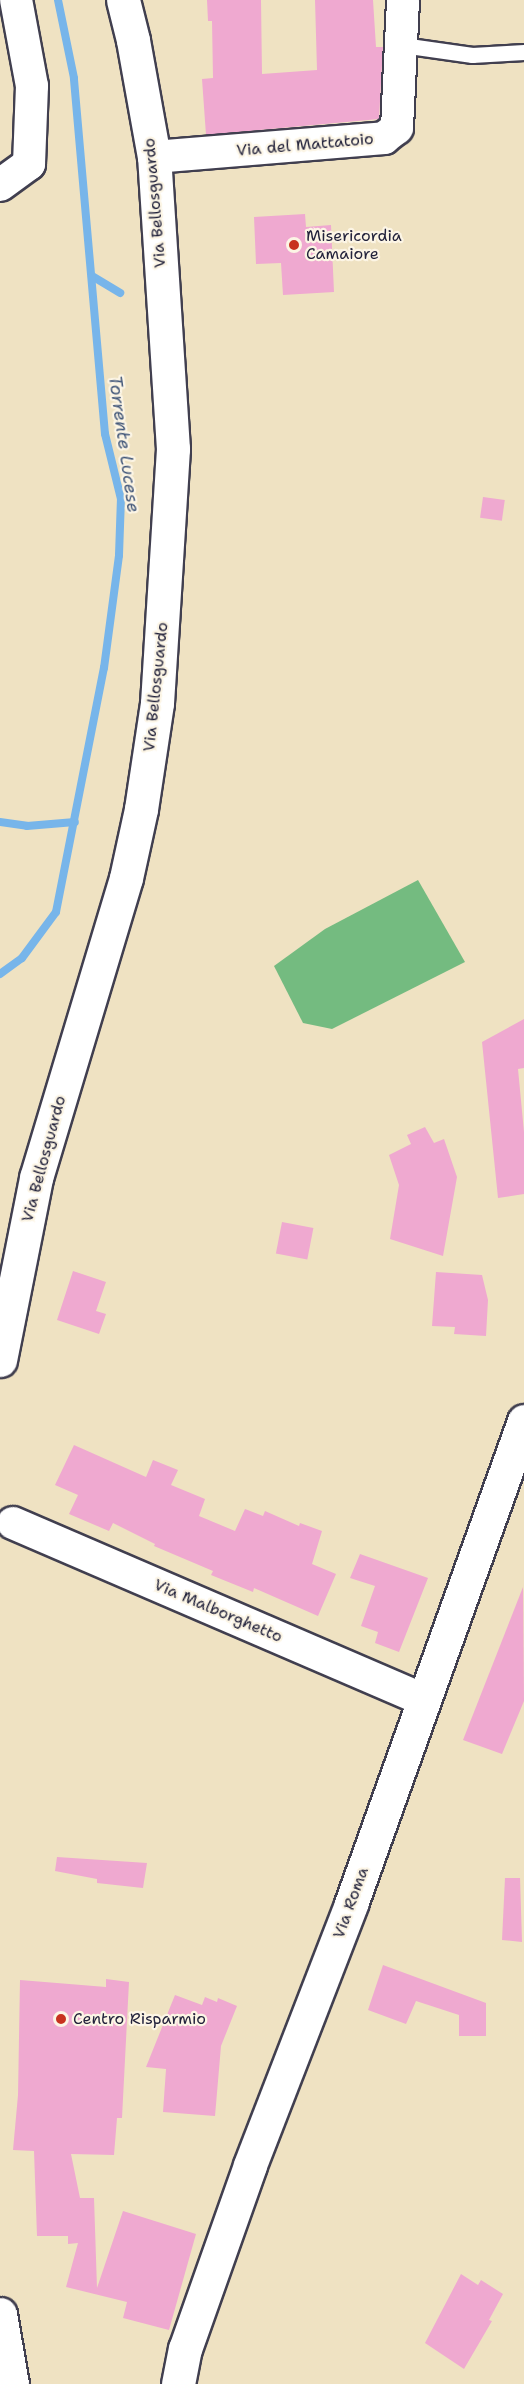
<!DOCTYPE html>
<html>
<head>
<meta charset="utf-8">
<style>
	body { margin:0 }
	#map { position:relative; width:524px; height:2384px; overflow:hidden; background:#efe2c2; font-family:"Shantell Sans",sans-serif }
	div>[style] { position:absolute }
	.forest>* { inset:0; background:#74bb80 }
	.stream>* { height:8px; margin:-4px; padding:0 4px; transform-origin:4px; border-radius:4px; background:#77b5ea }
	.building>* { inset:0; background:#efa9d0; transform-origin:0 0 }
	.roads { filter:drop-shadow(2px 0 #413f4f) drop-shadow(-2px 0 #413f4f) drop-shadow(0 2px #413f4f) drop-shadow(0 -2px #413f4f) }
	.lane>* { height:15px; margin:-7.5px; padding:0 7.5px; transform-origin:7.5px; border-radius:7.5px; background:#fff }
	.street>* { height:32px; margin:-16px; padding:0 16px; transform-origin:16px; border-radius:16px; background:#fff }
	.secondary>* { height:33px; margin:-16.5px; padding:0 16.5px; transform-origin:16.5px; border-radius:16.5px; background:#fff }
	.dots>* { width:16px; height:16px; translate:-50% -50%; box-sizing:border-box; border:3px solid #fcf5e5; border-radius:50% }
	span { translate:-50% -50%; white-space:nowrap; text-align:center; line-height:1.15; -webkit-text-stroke:4.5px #fcf5e5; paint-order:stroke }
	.street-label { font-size:16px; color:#22223b }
	.poi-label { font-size:16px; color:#22223b }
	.left { translate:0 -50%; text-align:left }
	.water-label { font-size:18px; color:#405578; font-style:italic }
</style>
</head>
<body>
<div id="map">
	<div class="forest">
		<i style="clip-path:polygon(418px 880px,465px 962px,332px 1029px,303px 1023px,274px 966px,325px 929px)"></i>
	</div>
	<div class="stream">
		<i style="left:92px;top:276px;width:33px;rotate:31deg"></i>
		<i style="left:0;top:822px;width:27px;rotate:8deg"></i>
		<i style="left:27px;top:826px;width:48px;rotate:-4.8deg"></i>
		<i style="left:0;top:974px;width:27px;rotate:-36deg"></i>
		<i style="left:22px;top:958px;width:57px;rotate:-53.5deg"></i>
		<i style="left:56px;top:912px;width:249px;rotate:-78.9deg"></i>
		<i style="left:104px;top:668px;width:114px;rotate:-82.4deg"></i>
		<i style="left:119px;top:555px;width:56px;rotate:-88deg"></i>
		<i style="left:121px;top:499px;width:67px;rotate:-103.8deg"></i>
		<i style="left:105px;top:434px;width:357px;rotate:-95deg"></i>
		<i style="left:74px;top:78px;width:80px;rotate:-101.6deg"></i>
	</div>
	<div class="building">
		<i style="clip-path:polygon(207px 0,261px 0,262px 74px,317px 70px,315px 0,373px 0,376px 47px,383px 47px,379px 119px,206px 135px,202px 79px,213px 78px,212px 21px,208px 21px)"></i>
		<i style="clip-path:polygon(305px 214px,306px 227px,331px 225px,334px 292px,283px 295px,281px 263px,256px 264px,254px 217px)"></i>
		<i style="left:483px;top:497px;width:22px;height:21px;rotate:8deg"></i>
		<i style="clip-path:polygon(524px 1019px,524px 1068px,518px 1069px,524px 1132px,524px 1194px,498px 1198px,482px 1042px)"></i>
		<i style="clip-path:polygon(425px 1127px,434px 1143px,444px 1139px,457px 1177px,443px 1256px,390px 1239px,399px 1185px,389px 1155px,411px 1144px,407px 1135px)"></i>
		<i style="left:282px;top:1222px;width:32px;height:32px;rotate:11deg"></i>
		<i style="clip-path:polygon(73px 1271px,106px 1282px,96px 1311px,106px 1314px,99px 1334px,57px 1320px)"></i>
		<i style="clip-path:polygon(436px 1272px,482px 1275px,488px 1300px,486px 1336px,454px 1334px,455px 1327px,432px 1326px)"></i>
		<i style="clip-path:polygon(74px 1445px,146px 1477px,153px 1460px,178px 1470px,171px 1485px,205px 1499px,199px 1516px,235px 1531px,245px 1509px,263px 1516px,265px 1511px,299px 1526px,300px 1523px,322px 1531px,312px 1564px,336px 1574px,318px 1616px,254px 1588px,253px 1592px,211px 1575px,213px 1571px,154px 1546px,155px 1544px,113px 1523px,109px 1531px,69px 1514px,78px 1495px,55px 1485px)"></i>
		<i style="clip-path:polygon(360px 1554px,428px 1578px,399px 1652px,375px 1643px,378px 1632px,361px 1626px,375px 1586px,350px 1578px)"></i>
		<i style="clip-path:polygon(523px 1587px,524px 1701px,502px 1754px,463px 1740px)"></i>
		<i style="clip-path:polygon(57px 1857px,147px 1863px,143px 1888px,97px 1883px,97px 1879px,55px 1871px)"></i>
		<i style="clip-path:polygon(505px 1878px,520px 1878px,522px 1942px,502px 1940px)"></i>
		<i style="clip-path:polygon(383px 1965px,486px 2003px,486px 2036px,459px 2036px,459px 2015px,416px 2001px,406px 2024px,368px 2010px)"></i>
		<i style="clip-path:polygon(106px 1979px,129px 1982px,122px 2118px,117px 2118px,114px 2155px,71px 2154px,80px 2198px,94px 2198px,97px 2288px,123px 2211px,196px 2234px,169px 2330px,123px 2318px,127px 2302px,66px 2287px,78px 2243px,68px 2244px,68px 2236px,37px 2236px,34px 2151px,13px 2150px,18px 2095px,20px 1980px,106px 1987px)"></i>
		<i style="clip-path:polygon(175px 1995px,202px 2005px,205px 1997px,217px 2002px,218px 1998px,237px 2006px,221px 2046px,215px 2116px,163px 2112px,166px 2069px,146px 2067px)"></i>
		<i style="clip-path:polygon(461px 2274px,478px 2285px,481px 2280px,503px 2294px,489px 2320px,492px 2321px,464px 2369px,425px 2343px)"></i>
	</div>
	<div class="roads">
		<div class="lane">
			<i style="left:402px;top:45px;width:71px;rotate:8.1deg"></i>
			<i style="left:472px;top:55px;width:52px;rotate:-3.3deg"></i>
		</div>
		<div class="street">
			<i style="left:154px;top:157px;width:231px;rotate:-4.7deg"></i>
			<i style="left:384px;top:138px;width:16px;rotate:-38deg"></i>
			<i style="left:397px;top:128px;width:128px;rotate:-87.3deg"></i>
			<i style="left:0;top:185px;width:36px;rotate:-36deg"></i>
			<i style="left:29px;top:164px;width:78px;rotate:-87.8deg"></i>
			<i style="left:32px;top:86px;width:87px;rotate:-100.5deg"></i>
			<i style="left:13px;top:1523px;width:447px;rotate:23.3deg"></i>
		</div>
		<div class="secondary">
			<i style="left:0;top:1360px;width:186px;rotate:-78.8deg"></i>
			<i style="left:36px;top:1178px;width:313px;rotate:-73.3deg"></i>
			<i style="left:126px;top:878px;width:71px;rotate:-77.7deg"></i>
			<i style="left:141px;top:809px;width:107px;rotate:-81.4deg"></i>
			<i style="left:157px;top:703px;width:255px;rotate:-86.4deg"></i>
			<i style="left:173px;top:449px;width:293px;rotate:-93.7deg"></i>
			<i style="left:154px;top:157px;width:119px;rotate:-100.2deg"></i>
			<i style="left:133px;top:40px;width:41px;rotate:-104deg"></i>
			<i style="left:0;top:2314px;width:71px;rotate:80.3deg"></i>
			<i style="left:178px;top:2384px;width:36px;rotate:-79deg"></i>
			<i style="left:185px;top:2349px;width:195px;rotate:-70.5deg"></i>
			<i style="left:250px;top:2165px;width:280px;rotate:-68.8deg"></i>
			<i style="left:351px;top:1904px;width:513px;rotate:-70.29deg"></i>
		</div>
	</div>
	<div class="dots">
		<i style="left:294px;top:245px;background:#c8321e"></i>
		<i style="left:61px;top:2019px;background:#c8321e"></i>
	</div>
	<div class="street-label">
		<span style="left:305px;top:145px;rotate:-5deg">Via del Mattatoio</span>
		<span style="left:155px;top:203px;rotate:-95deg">Via Bellosguardo</span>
		<span style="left:156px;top:687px;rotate:-84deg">Via Bellosguardo</span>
		<span style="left:44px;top:1159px;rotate:-75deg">Via Bellosguardo</span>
		<span style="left:218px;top:1611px;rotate:23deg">Via Malborghetto</span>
		<span style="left:351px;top:1903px;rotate:-70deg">Via Roma</span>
	</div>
	<div class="poi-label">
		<span class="left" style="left:306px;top:245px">Misericordia<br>Camaiore</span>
		<span class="left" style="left:73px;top:2019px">Centro Risparmio</span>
	</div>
	<div class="water-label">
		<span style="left:124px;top:444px;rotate:82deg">Torrente Lucese</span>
	</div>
</div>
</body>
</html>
